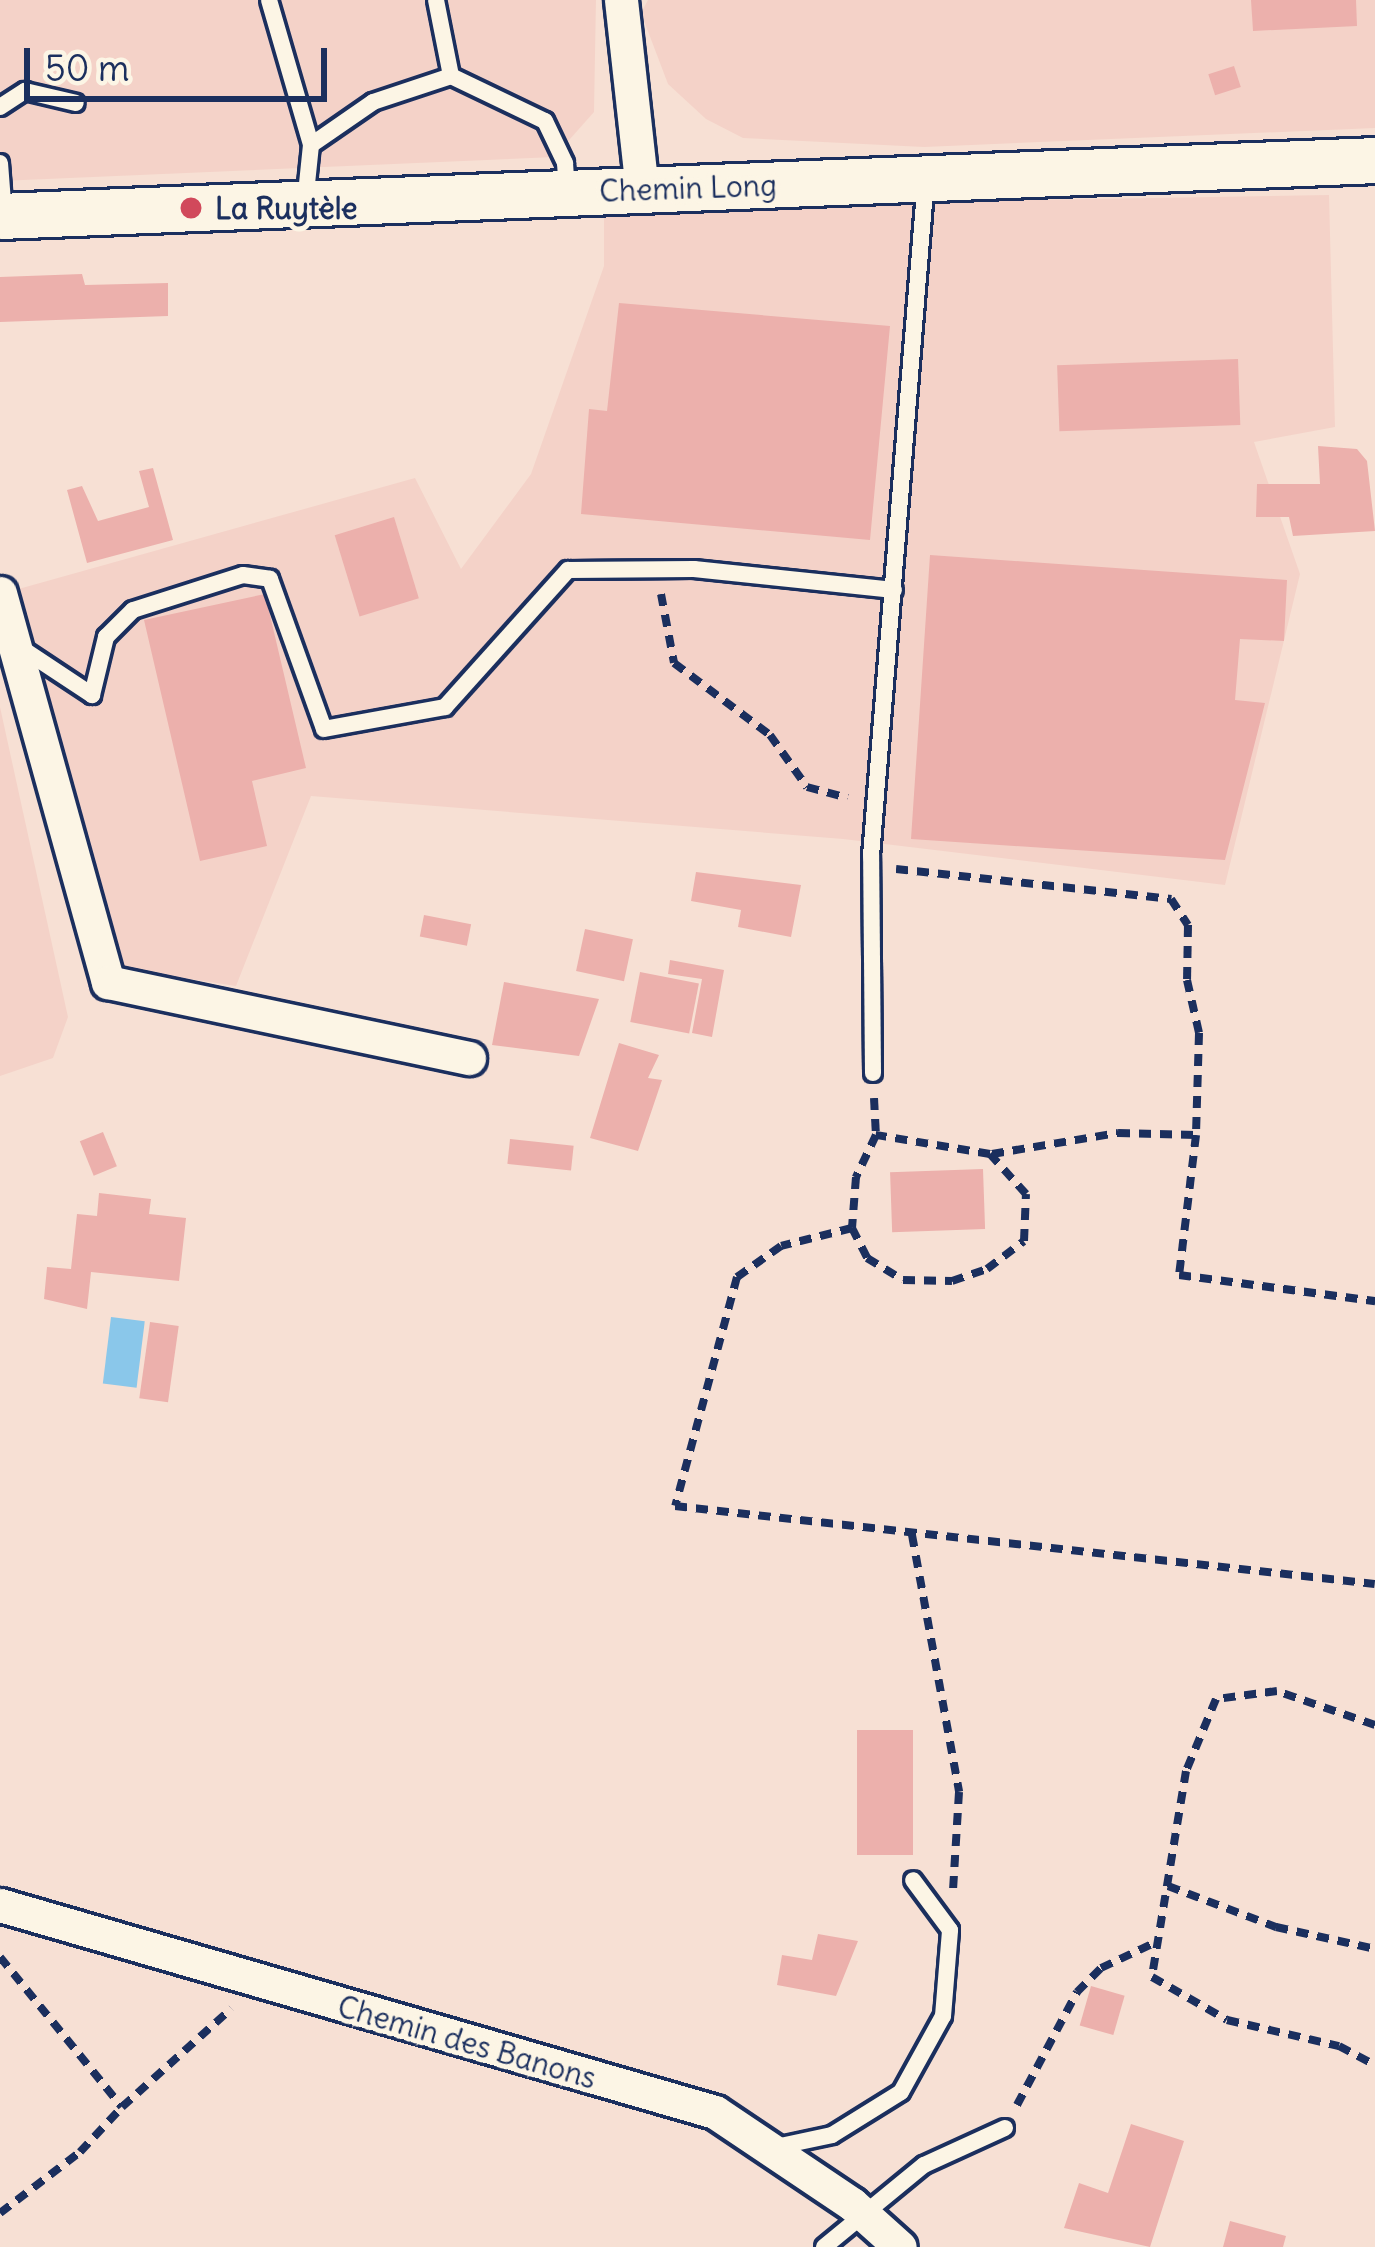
<!DOCTYPE html>
<html>
<head>
<meta charset="utf-8">
<style>
	body { margin:0 }
	#map { position:relative; width:1375px; height:2247px; overflow:hidden; background:#f7e0d4; font-family:Delius,sans-serif }
	div>[style] { position:absolute }
	.built>* { inset:0; background:#f4d2c8 }
	.water>* { inset:0; background:#8ac7ea; transform-origin:0 0 }
	.building>* { inset:0; background:#ecb0ac; transform-origin:0 0 }
	.path>* { height:8px; margin-top:-4px; transform-origin:0; background:repeating-linear-gradient(90deg,#1b2f5e 0 12px,transparent 0 21px) }
	.roads { filter:drop-shadow(3px 0 #1b2f5e) drop-shadow(-3px 0 #1b2f5e) drop-shadow(0 3px #1b2f5e) drop-shadow(0 -3px #1b2f5e) }
	.lane>* { height:16px; margin:-8px; padding:0 8px; transform-origin:8px; border-radius:8px; background:#fcf5e5 }
	.street>* { height:33px; margin:-16.5px; padding:0 16.5px; transform-origin:16.5px; border-radius:16.5px; background:#fcf5e5 }
	.secondary>* { height:45px; margin:-22.5px; padding:0 22.5px; transform-origin:22.5px; border-radius:22.5px; background:#fcf5e5 }
	.dots>* { width:33px; height:33px; translate:-50% -50%; box-sizing:border-box; border:6px solid #fcf5e5; border-radius:50% }
	span { translate:-50% -50%; white-space:nowrap; text-align:center; line-height:1.15; -webkit-text-stroke:10px #fcf5e5; paint-order:stroke }
	.street-label { font-size:30px; color:#1b2f5e }
	.poi-label { font-size:30px; color:#1b2f5e; font-weight:700 }
	.left { translate:0 -50%; text-align:left }
	.scale { position:absolute; left:24px; top:48px; width:303px; height:54px; box-sizing:border-box; border:6px solid #1b2f5e; border-top:0; padding-left:15px; font-size:36px; line-height:42px; white-space:nowrap; color:#1b2f5e; -webkit-text-stroke:9px #fcf5e5; paint-order:stroke }
</style>
</head>
<body>
<div id="map">
	<div class="built">
		<i style="clip-path:polygon(0 0,596px 0,594px 112px,554px 157px,0 181px)"></i>
		<i style="clip-path:polygon(648px 0,1375px 0,1375px 128px,924px 147px,743px 138px,706px 119px,668px 84px,641px 13px)"></i>
		<i style="clip-path:polygon(1329px 195px,1335px 427px,1254px 442px,1300px 574px,1225px 885px,843px 839px,311px 796px,236px 986px,119px 968px,15px 590px,415px 478px,461px 569px,531px 474px,604px 266px,604px 207px)"></i>
		<i style="clip-path:polygon(0 707px,68px 1017px,53px 1058px,0 1076px)"></i>
	</div>
	<div class="water">
		<i style="left:111px;top:1317px;width:34px;height:67px;rotate:7deg"></i>
	</div>
	<div class="building">
		<i style="clip-path:polygon(1251px 0,1356px 0,1357px 26px,1253px 31px)"></i>
		<i style="left:1234px;top:66px;width:22px;height:27px;rotate:72deg"></i>
		<i style="clip-path:polygon(82px 274px,85px 285px,168px 283px,168px 316px,0 322px,0 277px)"></i>
		<i style="clip-path:polygon(619px 303px,890px 326px,870px 540px,581px 514px,589px 409px,607px 411px)"></i>
		<i style="left:1238px;top:359px;width:66px;height:181px;rotate:88deg"></i>
		<i style="clip-path:polygon(1318px 446px,1357px 449px,1367px 461px,1375px 531px,1293px 536px,1289px 517px,1256px 517px,1257px 484px,1320px 484px)"></i>
		<i style="clip-path:polygon(153px 468px,173px 540px,87px 563px,67px 490px,82px 486px,98px 521px,149px 507px,139px 471px)"></i>
		<i style="left:394px;top:517px;width:85px;height:62px;rotate:73deg"></i>
		<i style="clip-path:polygon(930px 555px,1287px 580px,1284px 641px,1240px 639px,1235px 700px,1265px 703px,1225px 860px,911px 839px)"></i>
		<i style="clip-path:polygon(265px 594px,306px 768px,252px 781px,267px 846px,200px 861px,144px 620px)"></i>
		<i style="clip-path:polygon(696px 872px,801px 885px,791px 937px,738px 927px,741px 910px,691px 901px)"></i>
		<i style="left:424px;top:915px;width:48px;height:22px;rotate:11deg"></i>
		<i style="left:585px;top:929px;width:49px;height:43px;rotate:12deg"></i>
		<i style="clip-path:polygon(670px 960px,724px 970px,712px 1037px,692px 1033px,702px 979px,668px 974px)"></i>
		<i style="left:640px;top:972px;width:60px;height:51px;rotate:11deg"></i>
		<i style="clip-path:polygon(504px 982px,599px 999px,579px 1056px,492px 1045px)"></i>
		<i style="clip-path:polygon(619px 1043px,659px 1055px,648px 1078px,662px 1080px,638px 1151px,590px 1138px)"></i>
		<i style="left:103px;top:1132px;width:37px;height:25px;rotate:68deg"></i>
		<i style="left:510px;top:1139px;width:64px;height:25px;rotate:6deg"></i>
		<i style="left:983px;top:1169px;width:60px;height:93px;rotate:88deg"></i>
		<i style="clip-path:polygon(99px 1193px,151px 1199px,149px 1214px,186px 1218px,179px 1281px,91px 1272px,87px 1309px,44px 1299px,47px 1267px,71px 1269px,77px 1214px,97px 1216px)"></i>
		<i style="left:150px;top:1322px;width:29px;height:77px;rotate:8deg"></i>
		<i style="left:857px;top:1730px;width:56px;height:125px"></i>
		<i style="clip-path:polygon(818px 1934px,858px 1941px,836px 1996px,777px 1985px,782px 1955px,812px 1960px)"></i>
		<i style="left:1091px;top:1986px;width:35px;height:41px;rotate:16deg"></i>
		<i style="clip-path:polygon(1131px 2124px,1184px 2141px,1150px 2247px,1064px 2228px,1079px 2183px,1108px 2193px)"></i>
		<i style="clip-path:polygon(1230px 2221px,1286px 2236px,1283px 2247px,1223px 2247px)"></i>
	</div>
	<div class="path">
		<i style="left:661px;top:594px;width:70px;rotate:79.3deg"></i>
		<i style="left:674px;top:663px;width:120px;rotate:36.9deg"></i>
		<i style="left:770px;top:735px;width:64px;rotate:54.6deg"></i>
		<i style="left:807px;top:787px;width:42px;rotate:15deg"></i>
		<i style="left:896px;top:869px;width:277px;rotate:6.2deg"></i>
		<i style="left:1171px;top:899px;width:31px;rotate:57deg"></i>
		<i style="left:1188px;top:925px;width:55px;rotate:91deg"></i>
		<i style="left:1187px;top:980px;width:54px;rotate:77.2deg"></i>
		<i style="left:1199px;top:1033px;width:101px;rotate:91.7deg"></i>
		<i style="left:874px;top:1098px;width:37px;rotate:87deg"></i>
		<i style="left:876px;top:1135px;width:47px;rotate:115.5deg"></i>
		<i style="left:856px;top:1177px;width:51px;rotate:94.5deg"></i>
		<i style="left:852px;top:1228px;width:34px;rotate:63deg"></i>
		<i style="left:867px;top:1258px;width:42px;rotate:31.4deg"></i>
		<i style="left:903px;top:1280px;width:49px;rotate:1.2deg"></i>
		<i style="left:952px;top:1281px;width:37px;rotate:-19deg"></i>
		<i style="left:987px;top:1269px;width:46px;rotate:-37.1deg"></i>
		<i style="left:1024px;top:1241px;width:47px;rotate:-87.6deg"></i>
		<i style="left:1026px;top:1194px;width:54px;rotate:-132deg"></i>
		<i style="left:990px;top:1154px;width:116px;rotate:-170.5deg"></i>
		<i style="left:992px;top:1154px;width:128px;rotate:-9.5deg"></i>
		<i style="left:1118px;top:1133px;width:78px;rotate:1.5deg"></i>
		<i style="left:1196px;top:1135px;width:141px;rotate:96.9deg"></i>
		<i style="left:1179px;top:1275px;width:198px;rotate:7.6deg"></i>
		<i style="left:852px;top:1228px;width:73px;rotate:165.8deg"></i>
		<i style="left:781px;top:1246px;width:54px;rotate:144.8deg"></i>
		<i style="left:737px;top:1277px;width:237px;rotate:105.1deg"></i>
		<i style="left:675px;top:1506px;width:704px;rotate:6.36deg"></i>
		<i style="left:912px;top:1535px;width:261px;rotate:79.6deg"></i>
		<i style="left:959px;top:1792px;width:97px;rotate:93.5deg"></i>
		<i style="left:1375px;top:1725px;width:104px;rotate:-160.9deg"></i>
		<i style="left:1277px;top:1691px;width:62px;rotate:172.5deg"></i>
		<i style="left:1216px;top:1699px;width:78px;rotate:112.6deg"></i>
		<i style="left:1186px;top:1771px;width:209px;rotate:99.4deg"></i>
		<i style="left:1152px;top:1977px;width:86px;rotate:29.8deg"></i>
		<i style="left:1227px;top:2020px;width:115px;rotate:13.1deg"></i>
		<i style="left:1339px;top:2046px;width:41px;rotate:27.8deg"></i>
		<i style="left:1168px;top:1886px;width:116px;rotate:20.8deg"></i>
		<i style="left:1276px;top:1927px;width:101px;rotate:12.5deg"></i>
		<i style="left:0;top:1957px;width:193px;rotate:50.9deg"></i>
		<i style="left:122px;top:2107px;width:147px;rotate:-42deg"></i>
		<i style="left:1017px;top:2105px;width:128px;rotate:-62deg"></i>
		<i style="left:1077px;top:1992px;width:34px;rotate:-45deg"></i>
		<i style="left:1101px;top:1968px;width:59px;rotate:-25.3deg"></i>
		<i style="left:0;top:2213px;width:101px;rotate:-37.3deg"></i>
		<i style="left:80px;top:2152px;width:62px;rotate:-47deg"></i>
	</div>
	<div class="roads">
		<div class="lane">
			<i style="left:269px;top:0;width:151px;rotate:73.8deg"></i>
			<i style="left:436px;top:0;width:77px;rotate:78.8deg"></i>
			<i style="left:0;top:107px;width:30px;rotate:-33deg"></i>
			<i style="left:25px;top:91px;width:52px;rotate:13.2deg"></i>
			<i style="left:0;top:163px;width:52px;rotate:85.6deg"></i>
			<i style="left:305px;top:203px;width:58px;rotate:-84.1deg"></i>
			<i style="left:311px;top:145px;width:75px;rotate:-34.7deg"></i>
			<i style="left:373px;top:102px;width:82px;rotate:-18.4deg"></i>
			<i style="left:451px;top:76px;width:104px;rotate:25.6deg"></i>
			<i style="left:545px;top:121px;width:47px;rotate:64.5deg"></i>
			<i style="left:565px;top:163px;width:27px;rotate:86deg"></i>
			<i style="left:18px;top:646px;width:89px;rotate:33.5deg"></i>
			<i style="left:92px;top:695px;width:60px;rotate:-76.4deg"></i>
			<i style="left:106px;top:637px;width:38px;rotate:-45deg"></i>
			<i style="left:133px;top:610px;width:115px;rotate:-17.7deg"></i>
			<i style="left:243px;top:575px;width:27px;rotate:8deg"></i>
			<i style="left:270px;top:579px;width:159px;rotate:70.2deg"></i>
			<i style="left:324px;top:729px;width:123px;rotate:-10.3deg"></i>
			<i style="left:445px;top:707px;width:184px;rotate:-48.1deg"></i>
			<i style="left:568px;top:570px;width:126px;rotate:-0.5deg"></i>
			<i style="left:694px;top:569px;width:201px;rotate:6deg"></i>
			<i style="left:873px;top:1073px;width:217px;rotate:-90.5deg"></i>
			<i style="left:871px;top:856px;width:679px;rotate:-85.36deg"></i>
			<i style="left:771px;top:2148px;width:62px;rotate:-12deg"></i>
			<i style="left:832px;top:2135px;width:81px;rotate:-31.9deg"></i>
			<i style="left:901px;top:2092px;width:87px;rotate:-61.1deg"></i>
			<i style="left:943px;top:2016px;width:86px;rotate:-85.3deg"></i>
			<i style="left:950px;top:1930px;width:62px;rotate:-126.5deg"></i>
			<i style="left:824px;top:2247px;width:129px;rotate:-39.4deg"></i>
			<i style="left:924px;top:2165px;width:89px;rotate:-24.6deg"></i>
		</div>
		<div class="street">
			<i style="left:621px;top:0;width:191px;rotate:83.7deg"></i>
			<i style="left:0;top:593px;width:404px;rotate:74.5deg"></i>
			<i style="left:108px;top:982px;width:369px;rotate:11.9deg"></i>
			<i style="left:0;top:1905px;width:744px;rotate:16.15deg"></i>
			<i style="left:715px;top:2112px;width:165px;rotate:33.9deg"></i>
			<i style="left:852px;top:2204px;width:64px;rotate:41.9deg"></i>
		</div>
		<div class="secondary">
			<i style="left:0;top:216px;width:1376px;rotate:-2.33deg"></i>
		</div>
	</div>
	<div class="dots">
		<i style="left:191px;top:208px;background:#d1495b"></i>
	</div>
	<div class="street-label">
		<span style="left:688px;top:188px;rotate:-2deg">Chemin Long</span>
		<span style="left:467px;top:2042px;rotate:16deg">Chemin des Banons</span>
	</div>
	<div class="poi-label">
		<span class="left" style="left:215px;top:208px">La Ruytèle</span>
	</div>
	<div class="scale">50 m</div>
</div>
</body>
</html>
